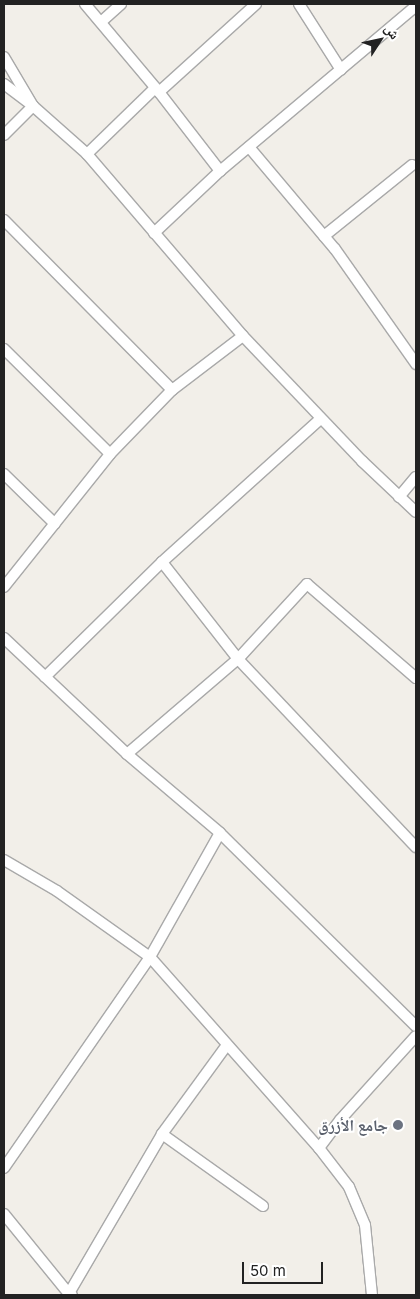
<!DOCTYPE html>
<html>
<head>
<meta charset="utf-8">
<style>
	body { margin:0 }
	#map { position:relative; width:420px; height:1299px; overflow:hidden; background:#f2efe9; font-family:Inter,"Noto Naskh Arabic",sans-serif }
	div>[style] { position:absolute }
	.roads { filter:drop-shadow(1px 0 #a9a9a9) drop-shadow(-1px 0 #a9a9a9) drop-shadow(0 1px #a9a9a9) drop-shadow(0 -1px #a9a9a9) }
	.minor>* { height:10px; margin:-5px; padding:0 5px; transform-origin:5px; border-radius:5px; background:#fff }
	.dots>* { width:14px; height:14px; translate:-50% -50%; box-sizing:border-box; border:2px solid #fff; border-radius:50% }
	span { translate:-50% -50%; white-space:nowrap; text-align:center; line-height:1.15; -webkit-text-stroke:4px #fff; paint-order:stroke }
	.worship-label { font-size:16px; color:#5b616d; font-weight:700 }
	.right { translate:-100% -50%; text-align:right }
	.frame { position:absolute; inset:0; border:5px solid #222; pointer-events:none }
	.north { position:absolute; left:355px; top:15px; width:50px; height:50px; -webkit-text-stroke:4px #fff; paint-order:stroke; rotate:55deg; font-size:14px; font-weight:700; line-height:20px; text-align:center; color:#222 }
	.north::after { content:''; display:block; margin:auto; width:18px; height:22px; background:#222; clip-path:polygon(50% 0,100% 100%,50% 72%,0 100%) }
	.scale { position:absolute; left:242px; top:1262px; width:81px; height:22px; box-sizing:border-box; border:2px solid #222; border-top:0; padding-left:6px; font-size:15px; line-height:18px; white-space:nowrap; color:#222; -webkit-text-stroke:4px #fff; paint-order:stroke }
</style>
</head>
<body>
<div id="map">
	<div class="roads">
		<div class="minor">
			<i style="left:85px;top:4px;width:115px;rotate:49.9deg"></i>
			<i style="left:159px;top:92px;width:100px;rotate:52.3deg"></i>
			<i style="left:299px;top:4px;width:78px;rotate:57.5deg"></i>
			<i style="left:101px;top:22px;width:27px;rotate:-42deg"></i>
			<i style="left:4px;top:57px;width:57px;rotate:59.4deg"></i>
			<i style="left:33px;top:106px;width:41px;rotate:135deg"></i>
			<i style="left:4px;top:84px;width:36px;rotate:37deg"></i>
			<i style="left:33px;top:106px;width:72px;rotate:41.6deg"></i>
			<i style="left:87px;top:154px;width:240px;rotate:49.4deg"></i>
			<i style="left:243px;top:336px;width:173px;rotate:46.4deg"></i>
			<i style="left:362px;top:461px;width:74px;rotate:43.4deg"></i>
			<i style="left:159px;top:92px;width:131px;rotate:-42.2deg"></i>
			<i style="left:249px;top:147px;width:133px;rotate:49.9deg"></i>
			<i style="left:335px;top:249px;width:141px;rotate:54.8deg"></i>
			<i style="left:87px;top:154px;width:95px;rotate:-44.1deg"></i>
			<i style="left:4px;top:220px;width:239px;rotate:45.3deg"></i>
			<i style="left:154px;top:233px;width:91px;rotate:-43.2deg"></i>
			<i style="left:220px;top:171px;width:256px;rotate:-40.1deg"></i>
			<i style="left:324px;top:236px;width:113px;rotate:-38.9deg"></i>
			<i style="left:4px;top:349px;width:149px;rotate:44.7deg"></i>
			<i style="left:4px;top:474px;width:71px;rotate:44.4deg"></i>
			<i style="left:399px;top:497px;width:26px;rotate:-50deg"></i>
			<i style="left:162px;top:562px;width:123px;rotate:51.9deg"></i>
			<i style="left:238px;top:659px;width:259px;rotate:46.6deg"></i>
			<i style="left:4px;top:587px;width:170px;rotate:-51.4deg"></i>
			<i style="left:110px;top:454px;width:89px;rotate:-45.9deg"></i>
			<i style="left:172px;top:390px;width:89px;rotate:-37.3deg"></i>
			<i style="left:4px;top:638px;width:169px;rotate:43.3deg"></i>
			<i style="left:127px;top:754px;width:122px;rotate:40.3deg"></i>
			<i style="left:220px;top:833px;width:275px;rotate:44.6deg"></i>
			<i style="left:45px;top:677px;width:164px;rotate:-44.5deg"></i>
			<i style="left:162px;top:562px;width:213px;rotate:-42.1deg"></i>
			<i style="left:127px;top:754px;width:146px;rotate:-40.6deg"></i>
			<i style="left:238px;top:659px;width:102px;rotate:-47.4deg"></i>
			<i style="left:307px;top:584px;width:144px;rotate:40.8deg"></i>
			<i style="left:4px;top:860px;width:61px;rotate:30.3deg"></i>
			<i style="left:57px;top:891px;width:114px;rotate:35.4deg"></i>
			<i style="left:150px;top:957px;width:255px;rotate:48.5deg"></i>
			<i style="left:319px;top:1148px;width:49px;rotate:52.4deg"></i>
			<i style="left:349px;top:1187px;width:41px;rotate:67.2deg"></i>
			<i style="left:365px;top:1225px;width:70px;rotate:84.3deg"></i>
			<i style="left:162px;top:1134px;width:124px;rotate:35.5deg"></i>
			<i style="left:319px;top:1148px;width:35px;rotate:-53deg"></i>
			<i style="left:340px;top:1120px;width:113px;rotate:-47.9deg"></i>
			<i style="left:4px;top:1168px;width:257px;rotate:-55.3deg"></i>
			<i style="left:150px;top:957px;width:142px;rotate:-60.6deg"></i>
			<i style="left:4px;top:1214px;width:103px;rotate:50.9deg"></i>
			<i style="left:69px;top:1294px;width:3px;rotate:18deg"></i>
			<i style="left:68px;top:1295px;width:186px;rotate:-59.7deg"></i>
			<i style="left:162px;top:1134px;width:110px;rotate:-53.9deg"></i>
		</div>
	</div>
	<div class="dots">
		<i style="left:398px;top:1125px;background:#6b7280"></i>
	</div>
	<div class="worship-label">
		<span class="right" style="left:388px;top:1125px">جامع الأزرق</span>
	</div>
	<div class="frame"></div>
	<div class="north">ش</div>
	<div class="scale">50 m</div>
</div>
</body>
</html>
